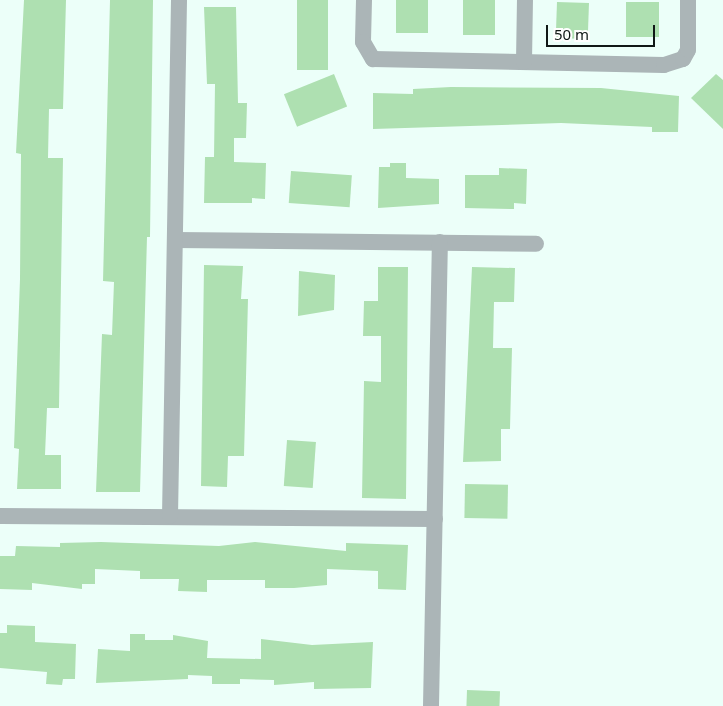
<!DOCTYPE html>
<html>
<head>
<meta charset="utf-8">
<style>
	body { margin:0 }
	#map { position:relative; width:723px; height:706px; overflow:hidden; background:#ecfff9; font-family:"Noto Sans",sans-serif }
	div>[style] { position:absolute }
	.building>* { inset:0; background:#aee0b1; transform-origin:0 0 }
	.street>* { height:16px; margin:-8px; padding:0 8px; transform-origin:8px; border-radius:8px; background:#abb5b7 }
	span { translate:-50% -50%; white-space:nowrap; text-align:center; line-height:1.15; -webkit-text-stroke:5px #fff; paint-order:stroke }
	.scale { position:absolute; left:546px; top:25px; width:109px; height:22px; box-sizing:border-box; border:2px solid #101816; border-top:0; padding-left:6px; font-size:15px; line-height:18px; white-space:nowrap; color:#101816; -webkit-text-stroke:4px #fff; paint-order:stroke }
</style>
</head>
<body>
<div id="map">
	<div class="building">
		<i style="clip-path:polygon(24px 0,66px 0,63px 109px,49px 109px,48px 158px,63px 158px,59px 408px,47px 408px,45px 455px,61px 455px,61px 489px,17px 489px,19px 449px,14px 448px,20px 279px,21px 154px,16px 153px)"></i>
		<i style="clip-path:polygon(110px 0,153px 0,150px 237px,147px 237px,140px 492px,96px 492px,102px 334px,112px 335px,114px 282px,103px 281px)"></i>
		<i style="left:297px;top:0;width:31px;height:70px"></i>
		<i style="left:396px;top:0;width:32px;height:33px"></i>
		<i style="left:463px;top:0;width:32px;height:35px"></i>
		<i style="left:557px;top:2px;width:32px;height:36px;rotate:2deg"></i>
		<i style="left:626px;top:2px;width:33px;height:35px"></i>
		<i style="clip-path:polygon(204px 7px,236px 7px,238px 103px,247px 103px,246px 138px,234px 138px,234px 162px,266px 163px,265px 199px,252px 198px,252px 203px,204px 203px,205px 157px,214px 157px,215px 84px,207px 84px)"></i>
		<i style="left:334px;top:74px;width:35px;height:54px;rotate:68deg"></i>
		<i style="clip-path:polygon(716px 74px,723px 80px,723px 129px,691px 98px)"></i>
		<i style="clip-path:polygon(451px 87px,601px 88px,679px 96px,678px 132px,652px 132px,652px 127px,561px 123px,373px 129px,373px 93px,413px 94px,413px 89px)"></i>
		<i style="clip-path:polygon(390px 163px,406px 163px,406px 178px,439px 179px,439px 204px,378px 208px,379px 167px,390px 167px)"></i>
		<i style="clip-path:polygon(499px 168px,527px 169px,526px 204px,514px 203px,514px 209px,465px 208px,465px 175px,499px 175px)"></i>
		<i style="left:291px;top:171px;width:61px;height:32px;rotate:4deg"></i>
		<i style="clip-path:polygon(204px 265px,243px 266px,241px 299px,248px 299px,244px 456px,228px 456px,227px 487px,201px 486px)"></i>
		<i style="clip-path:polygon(378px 267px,408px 267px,406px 499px,362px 498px,364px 381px,381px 382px,381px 336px,363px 336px,364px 301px,378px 301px)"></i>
		<i style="clip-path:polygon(472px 267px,515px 268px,514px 302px,494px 302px,493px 348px,512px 348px,510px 429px,501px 429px,501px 461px,463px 462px)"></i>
		<i style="clip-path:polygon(299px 271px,335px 275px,334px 310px,298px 316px)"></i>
		<i style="left:287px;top:440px;width:29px;height:46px;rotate:4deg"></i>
		<i style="left:465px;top:484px;width:43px;height:34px;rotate:1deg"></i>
		<i style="clip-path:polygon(101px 542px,219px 546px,255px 542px,346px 551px,346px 543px,408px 545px,406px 590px,378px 589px,378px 571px,327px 569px,327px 585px,294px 588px,265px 588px,265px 580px,207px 580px,207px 592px,178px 591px,179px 579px,140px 579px,140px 571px,95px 569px,95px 584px,82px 584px,82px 589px,32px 583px,32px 590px,0 589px,0 556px,15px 556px,16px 546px,60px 547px,60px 543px)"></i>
		<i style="clip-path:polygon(7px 625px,35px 626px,35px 642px,76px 644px,75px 679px,63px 679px,62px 685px,46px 684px,47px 672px,0 668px,0 633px,7px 633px)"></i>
		<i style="clip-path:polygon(130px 634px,145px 634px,145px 640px,173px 640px,173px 635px,208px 641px,207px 658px,261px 659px,261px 639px,312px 645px,373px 642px,371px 688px,314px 689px,314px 682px,274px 685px,274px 680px,240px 679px,240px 684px,212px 684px,212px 676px,188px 675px,188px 679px,96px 683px,98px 649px,130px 651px)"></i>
		<i style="left:467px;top:690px;width:33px;height:16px;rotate:2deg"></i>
	</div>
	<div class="street">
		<i style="left:364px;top:0;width:42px;rotate:91.4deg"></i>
		<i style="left:363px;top:42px;width:20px;rotate:60deg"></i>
		<i style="left:373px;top:59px;width:291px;rotate:1.2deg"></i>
		<i style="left:664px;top:65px;width:20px;rotate:-18deg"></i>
		<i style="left:683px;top:59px;width:10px;rotate:-61deg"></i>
		<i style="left:688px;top:50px;width:50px;rotate:-90deg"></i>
		<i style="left:524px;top:62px;width:62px;rotate:-89.1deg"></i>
		<i style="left:175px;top:240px;width:361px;rotate:0.6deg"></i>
		<i style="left:0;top:516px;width:435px;rotate:0.4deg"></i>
		<i style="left:170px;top:516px;width:516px;rotate:-89deg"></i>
		<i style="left:431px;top:706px;width:464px;rotate:-88.9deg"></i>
	</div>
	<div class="scale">50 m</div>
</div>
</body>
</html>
